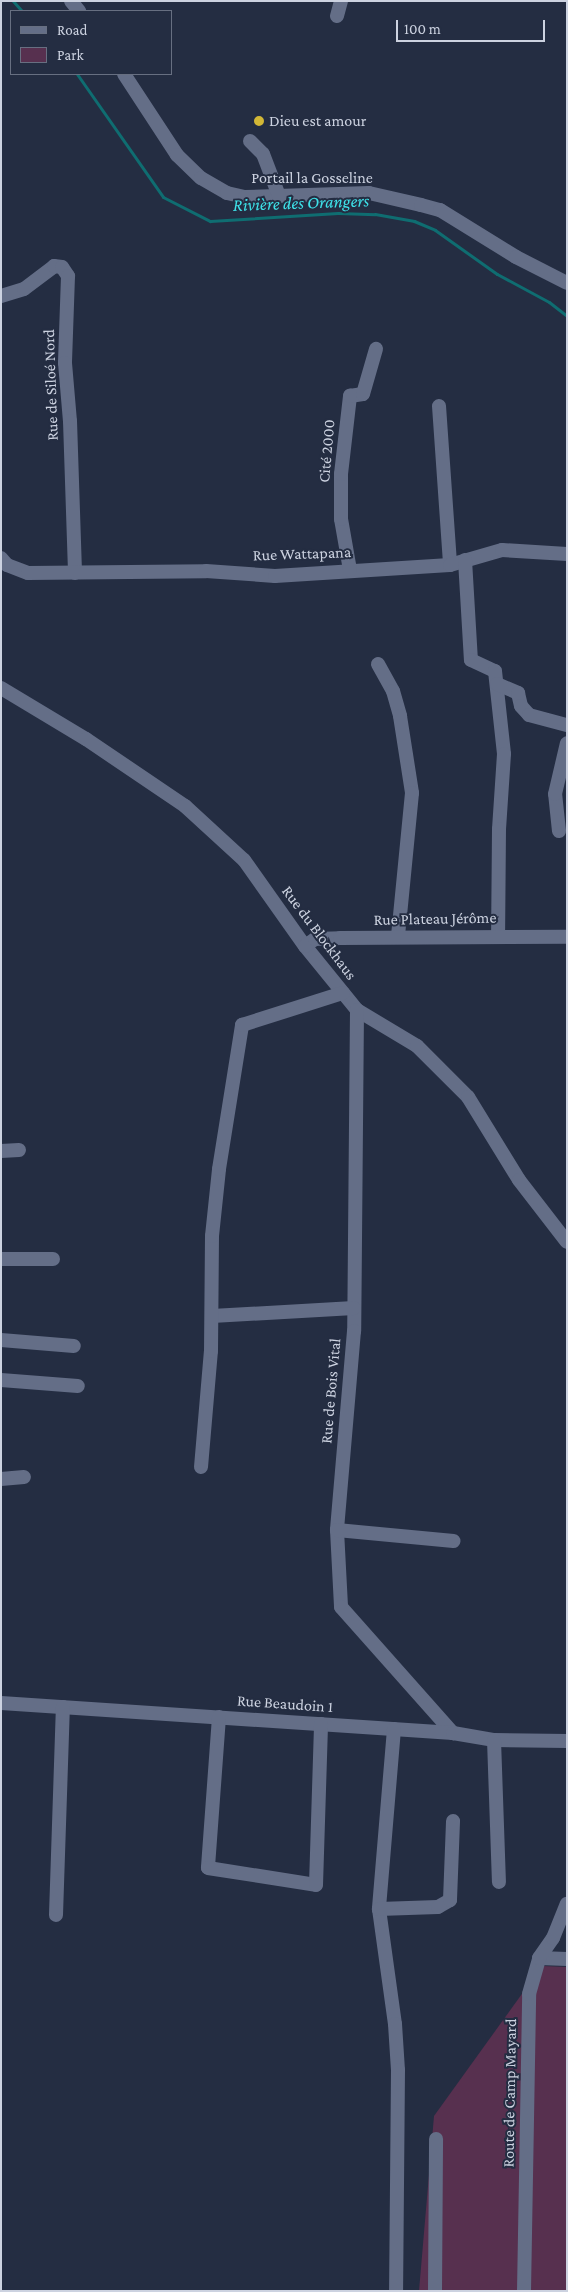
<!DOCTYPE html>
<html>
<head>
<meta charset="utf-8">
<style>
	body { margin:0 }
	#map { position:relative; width:568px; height:2292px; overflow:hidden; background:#242d42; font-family:"Crimson Pro",serif }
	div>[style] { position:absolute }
	.green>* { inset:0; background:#57304f }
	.stream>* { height:3px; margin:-1.5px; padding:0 1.5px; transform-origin:1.5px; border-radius:1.5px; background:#0f6d71 }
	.minor>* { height:14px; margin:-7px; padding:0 7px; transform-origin:7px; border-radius:7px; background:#646e87 }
	.dots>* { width:14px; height:14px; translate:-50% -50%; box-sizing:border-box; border:2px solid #242d42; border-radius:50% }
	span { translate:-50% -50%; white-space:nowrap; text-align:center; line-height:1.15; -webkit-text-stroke:4px #242d42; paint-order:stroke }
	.poi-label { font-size:16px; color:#ccd2e0 }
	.left { translate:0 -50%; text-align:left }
	.street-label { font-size:16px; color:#ccd2e0 }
	.water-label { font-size:18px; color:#3ee1e8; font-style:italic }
	.frame { position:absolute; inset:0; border:2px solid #ccd2e0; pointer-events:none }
	.legend { position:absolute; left:10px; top:10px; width:162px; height:65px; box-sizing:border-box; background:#242d42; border:1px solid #676f81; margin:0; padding:6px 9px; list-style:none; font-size:15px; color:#ccd2e0 }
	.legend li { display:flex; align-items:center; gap:10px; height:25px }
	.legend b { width:25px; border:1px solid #676f81 }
	.scale { position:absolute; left:396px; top:20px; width:149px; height:22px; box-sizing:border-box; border:2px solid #ccd2e0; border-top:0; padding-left:6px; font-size:15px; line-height:18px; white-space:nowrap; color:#ccd2e0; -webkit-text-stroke:4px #242d42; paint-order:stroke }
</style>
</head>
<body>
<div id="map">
	<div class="green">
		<i style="clip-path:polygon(542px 1966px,567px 1967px,567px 2291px,419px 2291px,434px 2116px)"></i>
	</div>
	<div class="stream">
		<i style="left:13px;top:1px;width:13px;rotate:48deg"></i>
		<i style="left:77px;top:74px;width:150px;rotate:55deg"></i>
		<i style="left:163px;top:197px;width:53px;rotate:27.1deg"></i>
		<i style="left:210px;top:221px;width:128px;rotate:-3.6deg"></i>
		<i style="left:338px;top:213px;width:37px;rotate:2deg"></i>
		<i style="left:375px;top:214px;width:40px;rotate:10deg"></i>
		<i style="left:414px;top:221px;width:23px;rotate:23deg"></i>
		<i style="left:435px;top:230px;width:76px;rotate:35.4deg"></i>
		<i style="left:497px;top:274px;width:59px;rotate:28.3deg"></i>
		<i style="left:549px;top:302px;width:23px;rotate:38deg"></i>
	</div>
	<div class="minor">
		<i style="left:71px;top:1px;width:13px;rotate:51deg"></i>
		<i style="left:337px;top:16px;width:16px;rotate:-75deg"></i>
		<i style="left:124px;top:74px;width:97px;rotate:56.8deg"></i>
		<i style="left:177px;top:155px;width:33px;rotate:44deg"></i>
		<i style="left:201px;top:178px;width:30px;rotate:30deg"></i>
		<i style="left:227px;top:193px;width:18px;rotate:13deg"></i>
		<i style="left:245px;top:197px;width:124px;rotate:-1.8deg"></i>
		<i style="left:369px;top:193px;width:53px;rotate:13deg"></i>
		<i style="left:421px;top:205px;width:20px;rotate:15deg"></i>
		<i style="left:440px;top:210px;width:89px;rotate:31.7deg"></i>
		<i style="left:516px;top:257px;width:57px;rotate:27deg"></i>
		<i style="left:250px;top:141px;width:18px;rotate:45deg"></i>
		<i style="left:263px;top:154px;width:45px;rotate:69.1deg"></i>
		<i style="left:1px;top:296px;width:24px;rotate:-17deg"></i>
		<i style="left:24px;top:289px;width:38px;rotate:-37deg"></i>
		<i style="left:54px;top:266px;width:8px;rotate:7deg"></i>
		<i style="left:62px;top:267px;width:11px;rotate:56deg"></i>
		<i style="left:68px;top:276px;width:87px;rotate:92deg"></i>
		<i style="left:65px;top:363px;width:58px;rotate:85.1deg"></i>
		<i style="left:70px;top:421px;width:152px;rotate:88.1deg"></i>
		<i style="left:439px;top:406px;width:159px;rotate:86deg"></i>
		<i style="left:1px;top:558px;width:9px;rotate:49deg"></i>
		<i style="left:7px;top:565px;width:22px;rotate:21deg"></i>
		<i style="left:28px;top:573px;width:178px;rotate:-0.6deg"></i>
		<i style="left:206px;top:571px;width:69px;rotate:4.1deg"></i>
		<i style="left:275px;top:576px;width:175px;rotate:-3.6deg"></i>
		<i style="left:450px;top:565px;width:54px;rotate:-16.1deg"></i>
		<i style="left:502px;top:550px;width:65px;rotate:3.5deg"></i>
		<i style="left:465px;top:560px;width:100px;rotate:86.6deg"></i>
		<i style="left:471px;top:660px;width:26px;rotate:25deg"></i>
		<i style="left:495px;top:671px;width:83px;rotate:83.8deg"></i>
		<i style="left:504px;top:754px;width:75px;rotate:93.8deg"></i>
		<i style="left:499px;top:829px;width:107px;rotate:90.5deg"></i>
		<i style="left:350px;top:570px;width:52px;rotate:-100deg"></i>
		<i style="left:341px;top:519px;width:45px;rotate:-90deg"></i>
		<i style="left:341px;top:474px;width:79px;rotate:-83.4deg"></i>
		<i style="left:350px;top:396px;width:13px;rotate:-9deg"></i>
		<i style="left:363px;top:394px;width:47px;rotate:-73.9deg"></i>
		<i style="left:378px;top:664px;width:31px;rotate:61deg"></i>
		<i style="left:393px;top:691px;width:26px;rotate:74deg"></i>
		<i style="left:400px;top:716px;width:78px;rotate:81.1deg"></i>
		<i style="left:412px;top:793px;width:144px;rotate:95.6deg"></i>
		<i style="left:497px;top:684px;width:23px;rotate:23deg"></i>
		<i style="left:518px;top:693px;width:13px;rotate:77deg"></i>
		<i style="left:521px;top:706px;width:12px;rotate:48deg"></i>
		<i style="left:529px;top:715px;width:39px;rotate:15deg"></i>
		<i style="left:1px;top:688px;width:99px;rotate:31deg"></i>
		<i style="left:86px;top:739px;width:120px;rotate:34.1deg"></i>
		<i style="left:185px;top:806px;width:80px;rotate:42.5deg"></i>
		<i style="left:244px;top:860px;width:105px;rotate:54.7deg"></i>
		<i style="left:305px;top:946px;width:82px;rotate:50.9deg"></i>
		<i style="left:357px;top:1010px;width:70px;rotate:31deg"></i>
		<i style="left:417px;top:1046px;width:72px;rotate:45deg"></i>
		<i style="left:468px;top:1097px;width:97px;rotate:58.4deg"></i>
		<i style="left:519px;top:1180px;width:78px;rotate:52.3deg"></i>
		<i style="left:559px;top:831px;width:37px;rotate:-96deg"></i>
		<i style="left:555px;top:794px;width:52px;rotate:-76.8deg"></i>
		<i style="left:305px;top:946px;width:12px;rotate:-35deg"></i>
		<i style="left:315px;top:939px;width:25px;rotate:-2deg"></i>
		<i style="left:340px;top:938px;width:227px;rotate:-0.3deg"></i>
		<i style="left:357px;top:1010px;width:321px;rotate:90.5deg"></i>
		<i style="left:354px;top:1331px;width:200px;rotate:94.9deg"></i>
		<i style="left:337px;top:1530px;width:77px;rotate:87deg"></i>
		<i style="left:341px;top:1607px;width:169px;rotate:48.4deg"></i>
		<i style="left:1px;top:1151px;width:18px;rotate:-3deg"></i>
		<i style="left:1px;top:1259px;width:52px"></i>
		<i style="left:212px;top:1316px;width:142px;rotate:-3.2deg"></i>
		<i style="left:1px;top:1340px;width:73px;rotate:4.7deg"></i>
		<i style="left:1px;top:1380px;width:77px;rotate:4.5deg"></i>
		<i style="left:201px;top:1467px;width:116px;rotate:-85.1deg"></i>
		<i style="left:211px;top:1351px;width:115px;rotate:-89.5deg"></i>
		<i style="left:212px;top:1236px;width:67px;rotate:-84deg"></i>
		<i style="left:219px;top:1169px;width:146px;rotate:-80.9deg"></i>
		<i style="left:242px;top:1025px;width:106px;rotate:-17.6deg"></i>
		<i style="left:1px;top:1479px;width:23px;rotate:-5deg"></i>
		<i style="left:337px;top:1530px;width:117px;rotate:5.4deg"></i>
		<i style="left:1px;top:1703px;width:453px;rotate:3.8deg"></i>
		<i style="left:453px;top:1733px;width:42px;rotate:9.7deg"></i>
		<i style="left:494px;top:1740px;width:73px;rotate:0.8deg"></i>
		<i style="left:219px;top:1717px;width:151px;rotate:94.2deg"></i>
		<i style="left:208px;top:1868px;width:109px;rotate:8.9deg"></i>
		<i style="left:316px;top:1885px;width:161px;rotate:-88.2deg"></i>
		<i style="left:394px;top:1729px;width:181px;rotate:94.8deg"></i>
		<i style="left:379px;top:1909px;width:116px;rotate:82.1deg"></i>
		<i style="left:395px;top:2024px;width:46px;rotate:86.3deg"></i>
		<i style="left:398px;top:2070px;width:221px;rotate:90.5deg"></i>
		<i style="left:494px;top:1740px;width:142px;rotate:88deg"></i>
		<i style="left:379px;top:1909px;width:59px;rotate:-1.9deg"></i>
		<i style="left:438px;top:1907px;width:14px;rotate:-30deg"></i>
		<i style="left:450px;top:1900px;width:79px;rotate:-87.8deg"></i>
		<i style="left:56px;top:1915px;width:208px;rotate:-88.1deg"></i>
		<i style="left:539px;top:1958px;width:28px;rotate:2deg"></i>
		<i style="left:435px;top:2291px;width:152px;rotate:-89.6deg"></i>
		<i style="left:524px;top:2291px;width:297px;rotate:-89deg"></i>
		<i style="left:529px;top:1994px;width:37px;rotate:-74deg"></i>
		<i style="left:539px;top:1958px;width:24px;rotate:-55deg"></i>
		<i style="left:553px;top:1938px;width:37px;rotate:-68deg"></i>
	</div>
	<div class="dots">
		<i style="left:259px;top:121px;background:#d2b736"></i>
	</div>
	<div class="poi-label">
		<span class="left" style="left:269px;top:121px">Dieu est amour</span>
	</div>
	<div class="street-label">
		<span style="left:312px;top:178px">Portail la Gosseline</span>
		<span style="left:51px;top:385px;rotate:-92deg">Rue de Siloé Nord</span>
		<span style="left:327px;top:451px;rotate:-85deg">Cité 2000</span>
		<span style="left:302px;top:554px;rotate:-2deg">Rue Wattapana</span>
		<span style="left:435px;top:919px;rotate:-1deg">Rue Plateau Jérôme</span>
		<span style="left:319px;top:933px;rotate:53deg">Rue du Blockhaus</span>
		<span style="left:331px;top:1391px;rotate:-85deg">Rue de Bois Vital</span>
		<span style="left:285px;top:1704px;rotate:4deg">Rue Beaudoin 1</span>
		<span style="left:510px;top:2093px;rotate:-89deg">Route de Camp Mayard</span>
	</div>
	<div class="water-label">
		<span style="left:301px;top:203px;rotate:-2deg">Rivière des Orangers</span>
	</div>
	<div class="frame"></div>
	<ul class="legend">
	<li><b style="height:6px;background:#646e87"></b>Road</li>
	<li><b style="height:14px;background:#57304f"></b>Park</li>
	</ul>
	<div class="scale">100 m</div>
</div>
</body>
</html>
